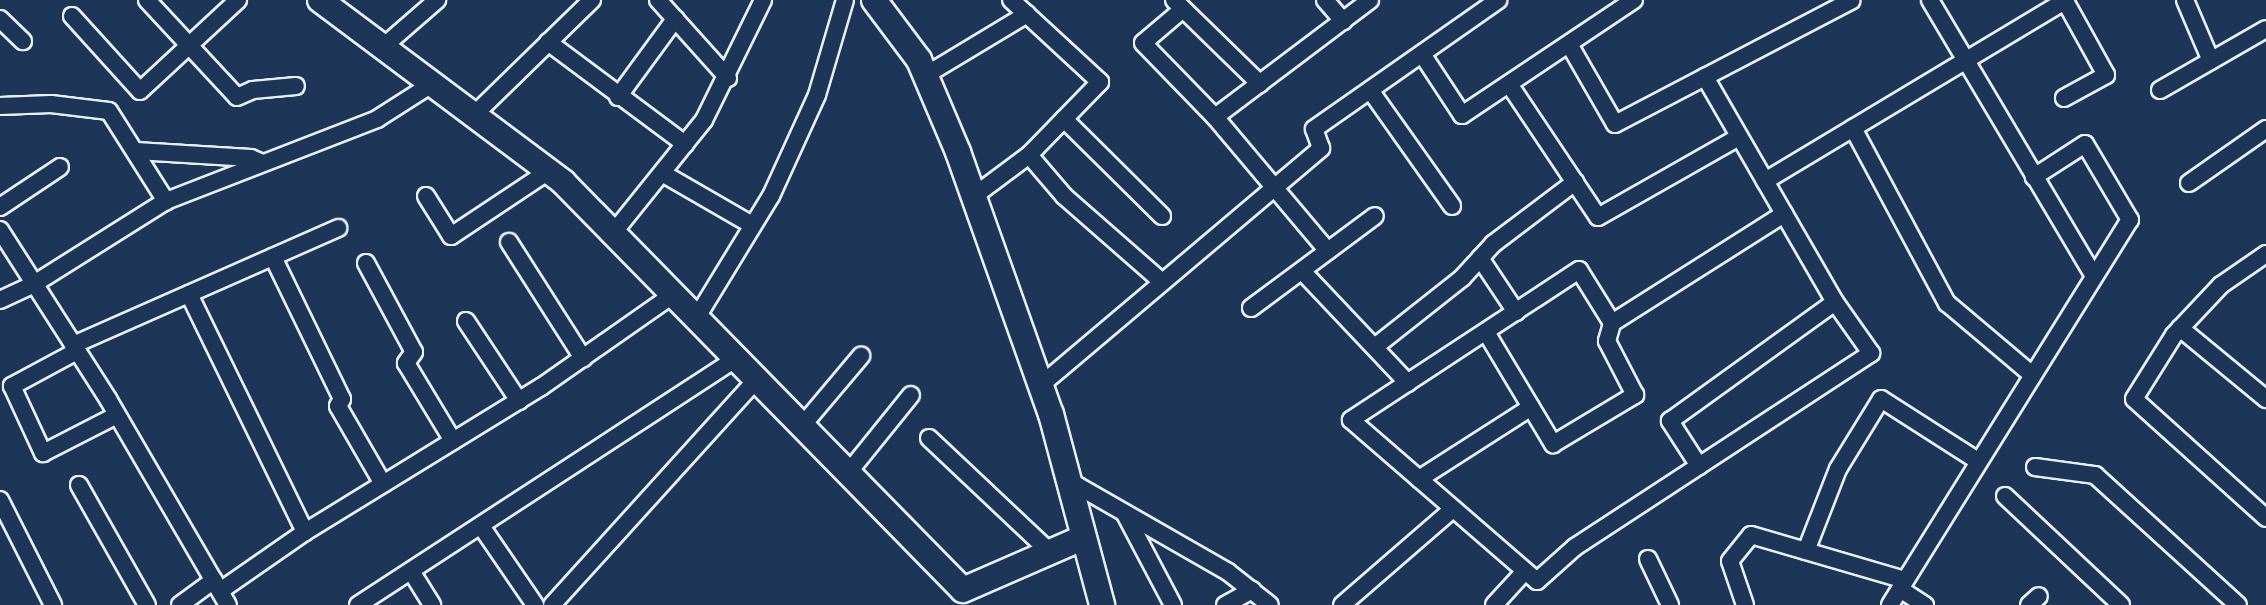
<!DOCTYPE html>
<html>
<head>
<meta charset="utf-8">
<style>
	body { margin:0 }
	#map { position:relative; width:2266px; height:605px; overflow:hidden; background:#1d3557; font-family:"Comic Neue",sans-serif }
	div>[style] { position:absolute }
	.roads { filter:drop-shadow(2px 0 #e8f1f8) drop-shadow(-2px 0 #e8f1f8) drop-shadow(0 2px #e8f1f8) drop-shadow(0 -2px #e8f1f8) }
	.street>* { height:16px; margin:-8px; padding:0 8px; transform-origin:8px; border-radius:8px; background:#1d3557 }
	.secondary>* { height:24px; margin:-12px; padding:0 12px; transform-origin:12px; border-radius:12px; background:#1d3557 }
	span { translate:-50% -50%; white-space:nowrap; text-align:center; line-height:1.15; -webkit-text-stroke:8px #1d3557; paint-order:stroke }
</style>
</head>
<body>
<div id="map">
	<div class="roads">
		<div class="street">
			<i style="left:147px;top:0;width:132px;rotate:47.1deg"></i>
			<i style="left:237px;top:97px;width:17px;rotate:-24deg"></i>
			<i style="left:253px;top:90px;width:43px;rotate:-5.3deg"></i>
			<i style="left:658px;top:0;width:105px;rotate:48.1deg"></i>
			<i style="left:1174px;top:0;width:120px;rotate:44.3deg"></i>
			<i style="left:1325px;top:0;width:28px;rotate:49deg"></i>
			<i style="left:1930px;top:0;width:319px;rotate:59.3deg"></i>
			<i style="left:2185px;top:0;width:66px;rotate:66.9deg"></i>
			<i style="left:1183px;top:9px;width:52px;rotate:139.6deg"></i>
			<i style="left:1143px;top:43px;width:103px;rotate:45.8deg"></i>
			<i style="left:1215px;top:117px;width:175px;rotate:49.9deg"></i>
			<i style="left:72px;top:16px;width:101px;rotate:47.8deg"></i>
			<i style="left:140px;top:91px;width:134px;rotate:-42.9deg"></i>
			<i style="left:0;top:19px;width:32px;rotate:44deg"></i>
			<i style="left:548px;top:42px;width:171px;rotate:36.7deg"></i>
			<i style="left:1569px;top:44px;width:92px;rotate:60.1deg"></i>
			<i style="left:1615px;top:124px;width:267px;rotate:-27.6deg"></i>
			<i style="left:383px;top:47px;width:72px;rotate:-41deg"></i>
			<i style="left:1422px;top:54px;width:73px;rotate:56.7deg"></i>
			<i style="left:1462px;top:115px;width:207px;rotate:-33.8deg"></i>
			<i style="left:926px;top:75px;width:118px;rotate:-31.1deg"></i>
			<i style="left:1509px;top:84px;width:160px;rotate:56.2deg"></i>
			<i style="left:1598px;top:217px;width:162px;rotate:-29.6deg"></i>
			<i style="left:1370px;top:90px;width:142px;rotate:54.7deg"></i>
			<i style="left:2160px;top:90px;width:122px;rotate:-29.9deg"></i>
			<i style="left:618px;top:97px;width:97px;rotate:-53.8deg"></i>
			<i style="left:2064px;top:98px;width:48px;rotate:-28.7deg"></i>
			<i style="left:2106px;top:75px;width:85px;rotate:-119deg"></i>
			<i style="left:0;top:106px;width:51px;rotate:-2.2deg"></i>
			<i style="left:51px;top:104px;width:58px;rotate:6.9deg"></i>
			<i style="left:109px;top:111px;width:107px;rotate:57.7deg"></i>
			<i style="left:474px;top:115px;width:165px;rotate:-44.3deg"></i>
			<i style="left:1215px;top:117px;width:194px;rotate:-37deg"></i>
			<i style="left:1064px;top:119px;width:138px;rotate:44.7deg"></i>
			<i style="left:1853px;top:128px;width:199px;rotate:61.8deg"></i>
			<i style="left:1947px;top:303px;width:110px;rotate:40.2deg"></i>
			<i style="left:136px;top:151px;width:115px;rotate:3.5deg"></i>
			<i style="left:251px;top:158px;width:12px;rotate:24deg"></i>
			<i style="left:1029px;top:155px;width:54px;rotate:49.5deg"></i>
			<i style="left:1064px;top:196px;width:129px;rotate:41.2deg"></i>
			<i style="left:662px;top:173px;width:104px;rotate:30deg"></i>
			<i style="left:1765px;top:181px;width:351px;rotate:-31deg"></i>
			<i style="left:2189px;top:183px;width:94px;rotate:-35deg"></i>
			<i style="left:426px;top:196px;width:47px;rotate:58deg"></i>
			<i style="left:451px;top:236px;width:118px;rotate:-33.6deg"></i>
			<i style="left:974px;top:196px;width:69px;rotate:-36.7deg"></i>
			<i style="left:1029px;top:155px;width:102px;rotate:-45.8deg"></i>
			<i style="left:1100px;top:82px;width:121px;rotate:-137.3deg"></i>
			<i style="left:0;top:207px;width:72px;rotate:-33.7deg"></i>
			<i style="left:0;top:230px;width:201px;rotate:57.4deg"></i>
			<i style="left:108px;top:399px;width:238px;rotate:59.8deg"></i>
			<i style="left:614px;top:232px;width:144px;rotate:-51.2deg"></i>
			<i style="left:704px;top:120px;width:134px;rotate:-63.8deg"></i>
			<i style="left:509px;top:242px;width:138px;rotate:57.5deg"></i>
			<i style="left:2266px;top:254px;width:55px;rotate:145.4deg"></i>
			<i style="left:2221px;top:285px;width:69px;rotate:133.2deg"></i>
			<i style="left:2174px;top:335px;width:75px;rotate:122deg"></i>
			<i style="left:2134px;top:399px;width:178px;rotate:42deg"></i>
			<i style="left:273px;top:257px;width:158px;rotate:64.1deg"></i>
			<i style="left:342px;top:399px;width:8px;rotate:120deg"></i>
			<i style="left:338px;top:406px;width:90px;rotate:60deg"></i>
			<i style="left:1480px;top:258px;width:65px;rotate:56.3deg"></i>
			<i style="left:366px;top:263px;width:101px;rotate:61.7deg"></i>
			<i style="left:414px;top:352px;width:14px;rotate:126deg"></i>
			<i style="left:406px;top:363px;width:91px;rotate:58.9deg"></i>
			<i style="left:1302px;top:271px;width:154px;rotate:46.6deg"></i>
			<i style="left:189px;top:294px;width:265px;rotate:64deg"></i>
			<i style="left:0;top:300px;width:38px;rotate:-25deg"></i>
			<i style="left:34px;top:284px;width:156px;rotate:-32.2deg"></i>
			<i style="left:166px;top:201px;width:226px;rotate:-21.2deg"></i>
			<i style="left:377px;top:119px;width:65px;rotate:-32.5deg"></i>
			<i style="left:1251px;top:308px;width:154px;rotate:-36.6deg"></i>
			<i style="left:697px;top:317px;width:142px;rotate:-58.6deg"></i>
			<i style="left:771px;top:196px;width:111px;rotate:-65.5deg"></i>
			<i style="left:817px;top:95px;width:99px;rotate:-73.6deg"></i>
			<i style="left:466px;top:321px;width:96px;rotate:56.5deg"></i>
			<i style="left:1612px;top:323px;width:62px;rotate:-121.9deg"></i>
			<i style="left:1579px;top:270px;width:273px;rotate:146.7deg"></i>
			<i style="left:1351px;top:420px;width:246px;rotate:40.9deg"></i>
			<i style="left:1537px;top:581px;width:51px;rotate:-41.8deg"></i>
			<i style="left:1575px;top:547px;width:354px;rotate:-33.2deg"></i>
			<i style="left:1871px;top:353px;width:62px;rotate:-125.2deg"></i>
			<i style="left:1835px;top:302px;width:260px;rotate:-120deg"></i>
			<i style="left:2180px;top:328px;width:112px;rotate:39.5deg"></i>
			<i style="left:1486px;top:332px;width:131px;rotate:59.1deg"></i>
			<i style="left:1553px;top:444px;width:96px;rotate:-30.9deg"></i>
			<i style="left:1635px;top:395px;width:61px;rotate:-117.4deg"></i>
			<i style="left:1607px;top:341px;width:19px;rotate:-74deg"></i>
			<i style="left:1612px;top:323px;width:204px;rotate:-32.4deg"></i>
			<i style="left:73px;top:345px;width:290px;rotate:-23.8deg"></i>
			<i style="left:1376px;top:346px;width:110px;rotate:-38.3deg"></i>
			<i style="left:1462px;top:278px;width:46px;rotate:-47.6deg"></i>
			<i style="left:1493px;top:244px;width:103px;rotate:-37.1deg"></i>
			<i style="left:77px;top:351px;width:74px;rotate:151.7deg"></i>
			<i style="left:12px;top:386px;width:74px;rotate:65.2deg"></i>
			<i style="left:43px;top:453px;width:83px;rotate:-27.2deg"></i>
			<i style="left:1041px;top:385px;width:367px;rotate:-40.2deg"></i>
			<i style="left:1321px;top:148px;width:20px;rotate:-110deg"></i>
			<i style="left:1314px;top:129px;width:225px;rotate:-35deg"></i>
			<i style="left:802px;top:426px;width:92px;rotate:-49.9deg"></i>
			<i style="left:929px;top:438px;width:166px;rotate:43.3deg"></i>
			<i style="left:1699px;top:466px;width:54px;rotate:-122.8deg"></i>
			<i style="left:1670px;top:421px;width:203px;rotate:-35.8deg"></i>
			<i style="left:2035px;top:467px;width:61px;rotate:7.6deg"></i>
			<i style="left:2095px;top:475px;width:193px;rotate:42.3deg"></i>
			<i style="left:848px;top:473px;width:100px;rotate:-51.1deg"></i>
			<i style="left:1419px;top:479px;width:133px;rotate:-32.7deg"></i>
			<i style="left:79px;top:485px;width:138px;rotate:60.5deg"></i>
			<i style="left:1070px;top:490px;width:9px;rotate:-27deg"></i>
			<i style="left:1078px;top:486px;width:173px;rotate:29.8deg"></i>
			<i style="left:1228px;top:572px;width:53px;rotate:38.2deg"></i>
			<i style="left:2005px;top:496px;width:159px;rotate:43.2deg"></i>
			<i style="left:0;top:500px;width:118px;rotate:63.2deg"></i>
			<i style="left:1125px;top:514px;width:103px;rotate:62.2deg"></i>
			<i style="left:481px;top:526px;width:96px;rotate:55.6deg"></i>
			<i style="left:1806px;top:551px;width:88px;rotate:-68.7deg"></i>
			<i style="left:1838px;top:469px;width:82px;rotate:-58.4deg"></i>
			<i style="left:1881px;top:399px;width:115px;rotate:32.6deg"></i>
			<i style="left:1648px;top:559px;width:51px;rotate:64.4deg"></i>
			<i style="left:411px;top:571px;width:40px;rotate:58deg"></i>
			<i style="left:1900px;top:589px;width:30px;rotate:33deg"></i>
			<i style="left:220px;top:591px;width:103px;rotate:-34.8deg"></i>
			<i style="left:305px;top:532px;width:277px;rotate:-31.6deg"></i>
			<i style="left:541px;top:387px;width:162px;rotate:-35deg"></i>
			<i style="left:180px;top:605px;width:42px;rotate:-36.3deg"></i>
			<i style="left:358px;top:605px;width:452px;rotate:-33.1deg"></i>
			<i style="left:552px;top:605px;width:305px;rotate:-47.8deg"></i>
			<i style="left:1225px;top:605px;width:31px;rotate:-29deg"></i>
			<i style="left:1342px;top:605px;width:147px;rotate:-40.9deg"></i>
			<i style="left:1494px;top:605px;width:46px;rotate:-47.6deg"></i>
			<i style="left:1745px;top:605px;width:46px;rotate:-108.8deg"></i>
			<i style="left:1730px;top:561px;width:33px;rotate:-51deg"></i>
			<i style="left:1751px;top:535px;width:160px;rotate:16.3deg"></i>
			<i style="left:1890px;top:605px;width:454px;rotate:-58.1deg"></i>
			<i style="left:2130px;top:220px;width:88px;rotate:-120.6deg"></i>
			<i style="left:2085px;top:144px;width:61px;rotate:147.1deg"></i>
			<i style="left:2029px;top:605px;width:13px;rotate:-42deg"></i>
		</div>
		<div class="secondary">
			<i style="left:320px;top:0;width:304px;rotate:36.8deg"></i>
			<i style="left:563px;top:182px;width:571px;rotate:45.57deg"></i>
			<i style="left:963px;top:590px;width:130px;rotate:-23.6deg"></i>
			<i style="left:874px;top:0;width:75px;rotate:53.1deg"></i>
			<i style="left:919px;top:60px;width:100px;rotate:67deg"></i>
			<i style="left:958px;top:152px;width:278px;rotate:70.5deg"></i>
			<i style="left:1051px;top:414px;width:198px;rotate:75deg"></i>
		</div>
	</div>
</div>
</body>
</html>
